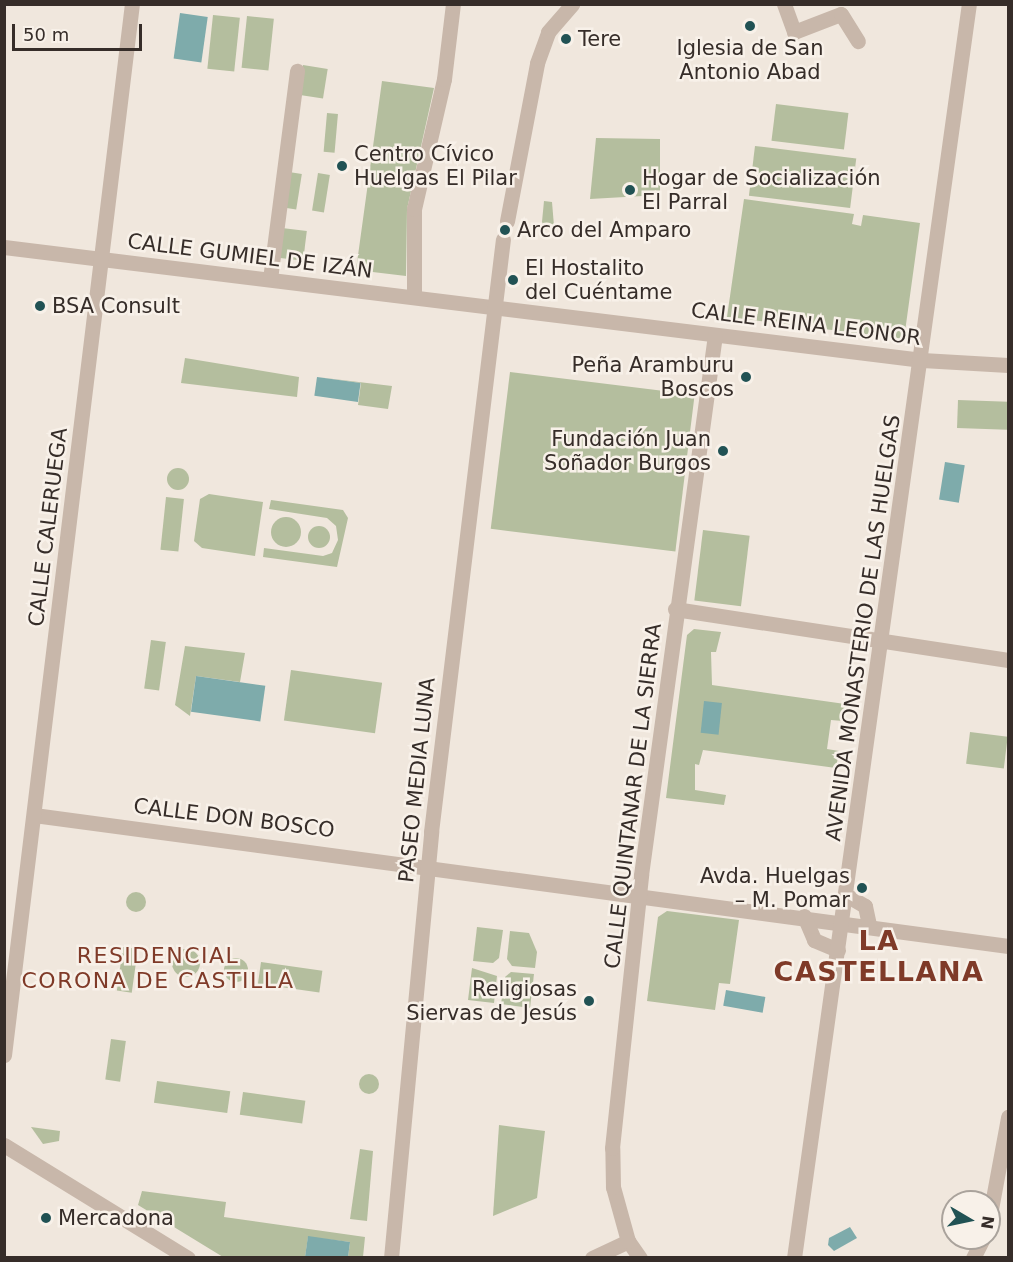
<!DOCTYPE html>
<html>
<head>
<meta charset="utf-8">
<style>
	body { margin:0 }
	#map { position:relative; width:1013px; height:1262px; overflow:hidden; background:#f0e7dd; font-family:"DejaVu Sans",sans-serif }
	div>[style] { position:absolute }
	.green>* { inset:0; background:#b4be9e; transform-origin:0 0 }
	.round { border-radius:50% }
	.water>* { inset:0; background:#7eabab; transform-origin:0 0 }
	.street>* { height:15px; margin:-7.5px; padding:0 7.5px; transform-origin:7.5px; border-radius:7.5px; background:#c8b7aa }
	.dots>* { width:16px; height:16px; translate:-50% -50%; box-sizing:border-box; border:3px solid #f8f1e9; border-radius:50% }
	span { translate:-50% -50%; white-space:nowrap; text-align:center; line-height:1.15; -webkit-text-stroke:5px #f8f1e9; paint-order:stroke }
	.poi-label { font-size:21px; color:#362d29 }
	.left { translate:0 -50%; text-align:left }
	.right { translate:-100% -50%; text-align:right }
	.street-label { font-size:21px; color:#362d29 }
	.neighbourhood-label { font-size:22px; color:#7f3a28; letter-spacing:1.5px }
	.district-label { font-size:27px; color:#7f3a28; font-weight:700; letter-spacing:1.5px }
	.frame { position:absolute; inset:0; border:6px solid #362d29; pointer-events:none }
	.north { position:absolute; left:941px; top:1190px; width:60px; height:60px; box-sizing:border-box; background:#f8f1e9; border:2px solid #aaa39c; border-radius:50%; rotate:99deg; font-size:16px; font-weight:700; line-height:24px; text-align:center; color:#362d29 }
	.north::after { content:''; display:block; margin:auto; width:21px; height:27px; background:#215254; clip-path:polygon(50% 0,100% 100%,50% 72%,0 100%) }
	.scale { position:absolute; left:12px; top:24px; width:130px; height:27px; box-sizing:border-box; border:3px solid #362d29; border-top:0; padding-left:8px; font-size:18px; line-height:21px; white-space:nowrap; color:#362d29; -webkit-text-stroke:4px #f8f1e9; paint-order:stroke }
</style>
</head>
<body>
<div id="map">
	<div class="green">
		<i style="left:213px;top:15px;width:27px;height:54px;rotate:6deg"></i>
		<i style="left:247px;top:16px;width:27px;height:52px;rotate:6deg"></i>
		<i style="left:303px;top:65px;width:25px;height:30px;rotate:9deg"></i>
		<i style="clip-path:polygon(382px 81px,434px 88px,407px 209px,406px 276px,356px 270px)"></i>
		<i style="left:776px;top:104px;width:73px;height:37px;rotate:7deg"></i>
		<i style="left:327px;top:113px;width:11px;height:39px;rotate:5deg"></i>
		<i style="clip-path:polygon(596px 138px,660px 139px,660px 195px,590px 199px)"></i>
		<i style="left:755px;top:146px;width:102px;height:50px;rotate:7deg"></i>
		<i style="left:289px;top:172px;width:13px;height:36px;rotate:9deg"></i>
		<i style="left:318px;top:173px;width:12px;height:38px;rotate:9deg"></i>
		<i style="clip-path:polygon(744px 199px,854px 214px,852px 224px,861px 226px,863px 215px,920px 223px,904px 339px,727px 317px)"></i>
		<i style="clip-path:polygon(544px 201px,552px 202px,554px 226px,541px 232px)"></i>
		<i style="left:282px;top:228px;width:25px;height:30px;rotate:7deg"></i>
		<i style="clip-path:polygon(185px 358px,299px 377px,297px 397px,181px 383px)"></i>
		<i style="left:510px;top:372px;width:186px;height:158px;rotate:7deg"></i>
		<i style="clip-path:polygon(317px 377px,392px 386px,388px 409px,358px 405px,361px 383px)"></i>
		<i style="left:958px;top:400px;width:50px;height:28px;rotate:2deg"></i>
		<i class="round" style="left:167px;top:468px;width:22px;height:22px"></i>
		<i style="clip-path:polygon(209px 494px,263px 502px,255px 556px,202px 548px,194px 541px,200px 499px)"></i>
		<i style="left:166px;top:497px;width:18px;height:53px;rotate:6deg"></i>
		<i style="clip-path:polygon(271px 500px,343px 510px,348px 518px,337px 567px,263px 557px,264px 548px,323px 556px,332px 553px,338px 540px,336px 526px,327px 518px,269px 509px)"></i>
		<i class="round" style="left:271px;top:517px;width:30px;height:30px"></i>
		<i class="round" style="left:308px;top:526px;width:22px;height:22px"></i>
		<i style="left:703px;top:530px;width:47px;height:71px;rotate:7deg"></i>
		<i style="clip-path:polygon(694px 629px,721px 632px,716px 652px,711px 652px,712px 685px,845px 704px,843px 721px,831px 720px,827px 749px,839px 751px,836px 768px,703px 750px,699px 765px,695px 764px,695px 790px,726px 795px,724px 805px,666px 798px,687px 635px)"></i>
		<i style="left:151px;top:640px;width:15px;height:49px;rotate:8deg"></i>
		<i style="clip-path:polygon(185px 646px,245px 653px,240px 682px,196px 676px,190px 716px,175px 705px)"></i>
		<i style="left:291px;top:670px;width:92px;height:51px;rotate:8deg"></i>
		<i style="left:970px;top:732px;width:38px;height:32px;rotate:7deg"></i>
		<i class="round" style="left:126px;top:892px;width:20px;height:20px"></i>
		<i style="clip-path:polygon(667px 911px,739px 920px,730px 984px,719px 983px,715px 1010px,647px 1001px,658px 917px)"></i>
		<i style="clip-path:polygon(477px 927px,503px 930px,499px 958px,493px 963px,473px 961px)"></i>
		<i style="clip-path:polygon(510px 931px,529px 933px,537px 952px,535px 968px,512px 966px,507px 959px)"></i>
		<i style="left:123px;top:947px;width:15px;height:44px;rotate:8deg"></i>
		<i class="round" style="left:172px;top:949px;width:28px;height:28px"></i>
		<i class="round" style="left:224px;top:958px;width:24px;height:24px"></i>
		<i style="left:261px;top:962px;width:62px;height:22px;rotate:8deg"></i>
		<i style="clip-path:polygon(472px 968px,497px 976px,494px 1003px,468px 1000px)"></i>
		<i style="clip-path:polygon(511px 972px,534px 974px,530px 1008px,501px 1004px,505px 977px)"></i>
		<i style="left:111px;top:1039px;width:15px;height:41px;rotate:8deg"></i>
		<i class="round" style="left:359px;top:1074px;width:20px;height:20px"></i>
		<i style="left:157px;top:1081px;width:74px;height:22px;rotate:8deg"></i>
		<i style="left:243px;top:1092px;width:63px;height:23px;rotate:8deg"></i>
		<i style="clip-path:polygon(499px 1125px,545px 1131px,537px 1198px,493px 1216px)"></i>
		<i style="clip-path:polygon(31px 1127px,60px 1131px,59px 1141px,43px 1144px)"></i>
		<i style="clip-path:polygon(360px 1149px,373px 1151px,367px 1221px,350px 1219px)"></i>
		<i style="clip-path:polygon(142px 1191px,226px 1202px,224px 1217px,365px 1237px,363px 1257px,348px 1257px,350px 1242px,308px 1237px,305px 1257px,223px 1257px,138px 1205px)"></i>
	</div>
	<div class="water">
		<i style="left:180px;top:13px;width:28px;height:46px;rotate:8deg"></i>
		<i style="left:317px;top:377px;width:44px;height:19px;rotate:8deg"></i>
		<i style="left:945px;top:462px;width:20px;height:38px;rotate:9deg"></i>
		<i style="left:196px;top:676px;width:70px;height:36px;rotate:8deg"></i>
		<i style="left:704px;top:701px;width:18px;height:32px;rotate:6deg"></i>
		<i style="left:726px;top:990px;width:40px;height:16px;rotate:10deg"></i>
		<i style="clip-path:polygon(850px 1227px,857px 1238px,834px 1251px,828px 1245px,829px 1238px)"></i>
		<i style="clip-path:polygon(308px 1236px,350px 1242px,348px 1257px,305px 1257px)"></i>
	</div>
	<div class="street">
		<i style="left:784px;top:4px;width:30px;rotate:70deg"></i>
		<i style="left:794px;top:32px;width:50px;rotate:-21deg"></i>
		<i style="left:841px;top:14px;width:32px;rotate:58deg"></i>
		<i style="left:507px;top:221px;width:161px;rotate:-79.2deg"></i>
		<i style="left:537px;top:63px;width:33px;rotate:-70deg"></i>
		<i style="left:548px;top:32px;width:37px;rotate:-49deg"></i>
		<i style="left:4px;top:247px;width:925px;rotate:7.02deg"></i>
		<i style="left:922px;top:360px;width:86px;rotate:3.3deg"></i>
		<i style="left:270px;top:279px;width:210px;rotate:-82.6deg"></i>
		<i style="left:414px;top:297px;width:88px;rotate:-90deg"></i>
		<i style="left:414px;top:209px;width:133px;rotate:-77deg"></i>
		<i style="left:444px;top:79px;width:76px;rotate:-83.2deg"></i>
		<i style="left:675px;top:609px;width:337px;rotate:8.7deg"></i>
		<i style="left:34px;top:815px;width:983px;rotate:7.66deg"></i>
		<i style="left:846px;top:895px;width:22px;rotate:30deg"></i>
		<i style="left:865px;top:906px;width:19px;rotate:78deg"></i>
		<i style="left:804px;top:916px;width:26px;rotate:67deg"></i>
		<i style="left:814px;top:940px;width:26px;rotate:23deg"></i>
		<i style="left:4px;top:1055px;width:1059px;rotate:-83.06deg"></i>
		<i style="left:4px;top:1145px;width:216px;rotate:31.6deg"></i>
		<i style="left:989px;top:1220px;width:105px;rotate:-79.5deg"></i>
		<i style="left:391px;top:1258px;width:428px;rotate:-84.6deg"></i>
		<i style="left:431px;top:832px;width:597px;rotate:-83.08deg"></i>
		<i style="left:592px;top:1258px;width:40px;rotate:-25deg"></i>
		<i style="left:640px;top:1258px;width:21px;rotate:-125deg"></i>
		<i style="left:628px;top:1241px;width:56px;rotate:-105.5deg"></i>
		<i style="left:613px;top:1187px;width:39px;rotate:-91deg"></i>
		<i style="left:612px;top:1148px;width:275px;rotate:-83.9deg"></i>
		<i style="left:641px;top:875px;width:545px;rotate:-82.2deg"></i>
		<i style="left:794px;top:1258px;width:1266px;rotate:-82.06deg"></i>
		<i style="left:973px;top:1258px;width:22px;rotate:-63deg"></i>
	</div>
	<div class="dots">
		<i style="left:750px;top:26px;background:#215254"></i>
		<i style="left:566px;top:39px;background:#215254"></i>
		<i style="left:342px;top:166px;background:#215254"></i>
		<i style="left:630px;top:190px;background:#215254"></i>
		<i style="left:505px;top:230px;background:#215254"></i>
		<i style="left:513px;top:280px;background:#215254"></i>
		<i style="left:40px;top:306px;background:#215254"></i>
		<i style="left:746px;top:377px;background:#215254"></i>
		<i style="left:723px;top:451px;background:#215254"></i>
		<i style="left:862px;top:888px;background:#215254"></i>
		<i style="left:589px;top:1001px;background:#215254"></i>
		<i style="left:46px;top:1218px;background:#215254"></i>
	</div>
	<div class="poi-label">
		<span class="left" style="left:578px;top:39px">Tere</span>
		<span style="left:750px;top:60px">Iglesia de San<br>Antonio Abad</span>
		<span class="left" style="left:354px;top:166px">Centro Cívico<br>Huelgas El Pilar</span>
		<span class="left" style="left:642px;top:190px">Hogar de Socialización<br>El Parral</span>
		<span class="left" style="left:517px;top:230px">Arco del Amparo</span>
		<span class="left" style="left:525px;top:280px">El Hostalito<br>del Cuéntame</span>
		<span class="left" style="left:52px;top:306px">BSA Consult</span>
		<span class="right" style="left:734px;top:377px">Peña Aramburu<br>Boscos</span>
		<span class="right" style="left:711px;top:451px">Fundación Juan<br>Soñador Burgos</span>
		<span class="right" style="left:850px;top:888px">Avda. Huelgas<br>– M. Pomar</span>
		<span class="right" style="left:577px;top:1001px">Religiosas<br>Siervas de Jesús</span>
		<span class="left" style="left:58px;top:1218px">Mercadona</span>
	</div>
	<div class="street-label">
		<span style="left:250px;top:256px;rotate:7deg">CALLE GUMIEL DE IZÁN</span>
		<span style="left:806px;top:324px;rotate:7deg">CALLE REINA LEONOR</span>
		<span style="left:48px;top:527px;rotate:-83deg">CALLE CALERUEGA</span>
		<span style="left:863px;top:628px;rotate:-82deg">AVENIDA MONASTERIO DE LAS HUELGAS</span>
		<span style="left:417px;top:780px;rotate:-84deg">PASEO MEDIA LUNA</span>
		<span style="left:633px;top:796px;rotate:-83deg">CALLE QUINTANAR DE LA SIERRA</span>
		<span style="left:234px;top:818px;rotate:7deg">CALLE DON BOSCO</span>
	</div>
	<div class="neighbourhood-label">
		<span style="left:158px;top:968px">RESIDENCIAL<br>CORONA DE CASTILLA</span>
	</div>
	<div class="district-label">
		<span style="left:879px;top:956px">LA<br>CASTELLANA</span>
	</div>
	<div class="frame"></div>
	<div class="north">N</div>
	<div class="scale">50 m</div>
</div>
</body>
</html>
